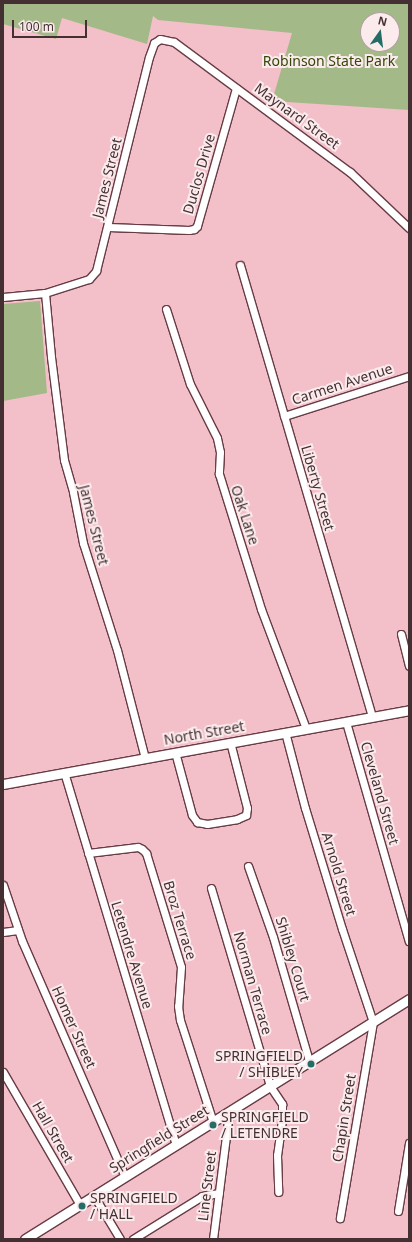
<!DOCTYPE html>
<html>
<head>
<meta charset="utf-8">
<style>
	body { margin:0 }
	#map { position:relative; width:412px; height:1242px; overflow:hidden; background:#f3bfc8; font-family:"Noto Sans",sans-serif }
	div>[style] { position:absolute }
	.green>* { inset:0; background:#a4b988 }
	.roads { filter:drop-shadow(1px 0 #673c45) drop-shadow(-1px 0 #673c45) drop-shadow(0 1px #673c45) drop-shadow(0 -1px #673c45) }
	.minor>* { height:7px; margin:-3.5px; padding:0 3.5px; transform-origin:3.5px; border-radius:3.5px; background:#fff }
	.major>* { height:9px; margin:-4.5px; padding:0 4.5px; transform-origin:4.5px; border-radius:4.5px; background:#fff }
	.dots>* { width:11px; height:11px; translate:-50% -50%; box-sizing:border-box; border:2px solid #fbebed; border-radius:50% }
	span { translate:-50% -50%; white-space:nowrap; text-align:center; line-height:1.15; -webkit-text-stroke:4px #fbebed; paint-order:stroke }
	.park-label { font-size:14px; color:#334707 }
	.street-label { font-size:14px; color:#443033 }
	.poi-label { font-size:14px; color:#443033 }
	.right { translate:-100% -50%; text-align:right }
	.left { translate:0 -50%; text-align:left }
	.frame { position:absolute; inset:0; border:4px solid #443033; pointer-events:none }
	.north { position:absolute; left:360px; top:12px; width:40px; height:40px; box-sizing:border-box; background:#fbebed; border:1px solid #b2a0a3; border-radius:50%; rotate:14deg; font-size:11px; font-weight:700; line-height:16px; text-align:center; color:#443033 }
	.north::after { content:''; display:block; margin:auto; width:14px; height:18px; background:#246d67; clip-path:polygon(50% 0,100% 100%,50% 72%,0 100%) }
	.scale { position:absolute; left:12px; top:20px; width:75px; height:18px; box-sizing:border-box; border:2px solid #443033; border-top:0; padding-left:5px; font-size:12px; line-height:14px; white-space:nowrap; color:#443033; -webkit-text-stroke:3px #fbebed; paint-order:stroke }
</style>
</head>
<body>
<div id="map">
	<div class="green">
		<i style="clip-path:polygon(evenodd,3px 3px,409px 3px,409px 110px,272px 101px,292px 33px,158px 20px,153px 16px,147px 44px,62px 18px,56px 39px,3px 24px,3px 3px,368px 20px,392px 20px,392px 44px,368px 44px,368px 20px)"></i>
		<i style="clip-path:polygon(40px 301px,47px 393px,3px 401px,3px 304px)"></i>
	</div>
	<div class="roads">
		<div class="minor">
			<i style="left:108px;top:227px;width:81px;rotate:2.1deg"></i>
			<i style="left:189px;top:230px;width:5px;rotate:-11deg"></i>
			<i style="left:194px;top:229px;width:4px;rotate:-45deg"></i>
			<i style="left:197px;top:226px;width:143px;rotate:-74.2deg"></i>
			<i style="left:240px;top:265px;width:471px;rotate:73.7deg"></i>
			<i style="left:45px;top:293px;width:64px;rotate:84.6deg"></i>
			<i style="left:51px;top:357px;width:104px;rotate:82.8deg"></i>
			<i style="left:64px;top:460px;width:33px;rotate:74deg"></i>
			<i style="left:73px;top:492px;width:52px;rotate:78.9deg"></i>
			<i style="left:83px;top:543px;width:112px;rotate:72.4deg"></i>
			<i style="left:117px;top:650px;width:112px;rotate:75.5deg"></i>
			<i style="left:3px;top:297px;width:42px;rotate:-5.4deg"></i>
			<i style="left:45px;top:293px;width:46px;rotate:-17.7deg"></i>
			<i style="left:89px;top:279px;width:11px;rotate:-49deg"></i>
			<i style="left:96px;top:271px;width:220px;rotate:-76.1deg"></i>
			<i style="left:149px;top:57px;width:15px;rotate:-70deg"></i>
			<i style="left:154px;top:43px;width:7px;rotate:-34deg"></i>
			<i style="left:160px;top:39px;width:14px;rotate:12deg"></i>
			<i style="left:174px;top:42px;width:219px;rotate:36.5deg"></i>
			<i style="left:350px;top:172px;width:81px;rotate:43.5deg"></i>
			<i style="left:166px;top:309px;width:79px;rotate:72.3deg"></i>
			<i style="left:190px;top:384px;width:60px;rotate:63.4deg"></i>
			<i style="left:217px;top:438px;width:14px;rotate:78deg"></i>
			<i style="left:220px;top:452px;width:22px;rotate:93deg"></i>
			<i style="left:219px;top:474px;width:141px;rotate:72.7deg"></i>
			<i style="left:261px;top:609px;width:128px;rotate:69.4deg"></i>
			<i style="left:284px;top:416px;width:131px;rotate:-17.7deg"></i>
			<i style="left:401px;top:634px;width:33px;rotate:76deg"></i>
			<i style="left:346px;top:722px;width:228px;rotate:74deg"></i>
			<i style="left:285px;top:732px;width:79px;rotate:75.3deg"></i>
			<i style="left:305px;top:808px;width:127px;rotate:73deg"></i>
			<i style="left:342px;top:929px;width:98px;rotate:71.6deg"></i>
			<i style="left:373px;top:1022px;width:199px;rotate:99.6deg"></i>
			<i style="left:175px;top:752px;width:65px;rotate:74.9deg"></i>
			<i style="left:192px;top:815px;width:9px;rotate:54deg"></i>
			<i style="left:197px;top:822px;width:10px;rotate:11deg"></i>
			<i style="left:207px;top:824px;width:30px;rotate:-9deg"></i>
			<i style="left:237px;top:819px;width:10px;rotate:-24deg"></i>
			<i style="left:246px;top:815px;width:7px;rotate:-82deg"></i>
			<i style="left:247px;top:808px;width:68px;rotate:-104.4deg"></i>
			<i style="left:64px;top:772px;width:389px;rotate:73.3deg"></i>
			<i style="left:88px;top:853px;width:50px;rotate:-6.8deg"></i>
			<i style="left:138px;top:847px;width:4px;rotate:27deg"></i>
			<i style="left:142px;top:849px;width:6px;rotate:45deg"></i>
			<i style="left:146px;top:853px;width:119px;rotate:72.9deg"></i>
			<i style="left:181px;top:967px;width:39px;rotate:94deg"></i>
			<i style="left:178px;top:1006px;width:14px;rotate:82deg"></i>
			<i style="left:180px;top:1020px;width:107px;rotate:72.1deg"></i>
			<i style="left:248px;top:866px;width:75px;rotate:70.6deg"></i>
			<i style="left:273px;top:937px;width:129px;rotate:73.8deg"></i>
			<i style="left:3px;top:885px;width:59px;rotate:71.3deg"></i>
			<i style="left:22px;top:941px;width:257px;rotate:66.4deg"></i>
			<i style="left:211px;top:888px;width:207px;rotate:73.4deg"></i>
			<i style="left:270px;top:1086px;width:22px;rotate:56deg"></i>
			<i style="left:282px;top:1104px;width:16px;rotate:90deg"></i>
			<i style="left:282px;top:1120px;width:35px;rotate:98deg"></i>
			<i style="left:277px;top:1155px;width:37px;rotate:88deg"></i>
			<i style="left:3px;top:932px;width:15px;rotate:-8deg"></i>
			<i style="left:3px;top:1072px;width:154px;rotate:59.9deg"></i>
			<i style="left:94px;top:1196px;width:50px;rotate:58.8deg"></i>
			<i style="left:398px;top:1211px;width:69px;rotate:-80.8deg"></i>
			<i style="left:133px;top:1239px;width:81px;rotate:-31.9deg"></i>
			<i style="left:202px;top:1196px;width:17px;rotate:-10deg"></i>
			<i style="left:213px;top:1239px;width:128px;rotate:-82.8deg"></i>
		</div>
		<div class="major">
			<i style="left:3px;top:784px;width:413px;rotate:-10.3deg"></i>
			<i style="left:25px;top:1239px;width:453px;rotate:-32deg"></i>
		</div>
	</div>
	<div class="dots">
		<i style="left:311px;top:1064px;background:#246d67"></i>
		<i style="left:213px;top:1125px;background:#246d67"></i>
		<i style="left:82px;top:1206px;background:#246d67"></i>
	</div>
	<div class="park-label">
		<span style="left:329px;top:61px">Robinson State Park</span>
	</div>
	<div class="street-label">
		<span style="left:297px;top:116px;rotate:36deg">Maynard Street</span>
		<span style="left:199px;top:174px;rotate:-74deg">Duclos Drive</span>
		<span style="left:107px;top:178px;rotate:-76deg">James Street</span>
		<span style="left:342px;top:384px;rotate:-18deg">Carmen Avenue</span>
		<span style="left:318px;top:488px;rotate:74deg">Liberty Street</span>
		<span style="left:245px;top:515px;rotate:72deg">Oak Lane</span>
		<span style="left:94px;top:525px;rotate:76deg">James Street</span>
		<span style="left:204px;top:733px;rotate:-10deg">North Street</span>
		<span style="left:380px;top:793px;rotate:74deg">Cleveland Street</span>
		<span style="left:339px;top:874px;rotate:73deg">Arnold Street</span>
		<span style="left:180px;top:920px;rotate:73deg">Broz Terrace</span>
		<span style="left:132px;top:955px;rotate:73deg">Letendre Avenue</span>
		<span style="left:293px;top:959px;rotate:73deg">Shibley Court</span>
		<span style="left:253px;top:983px;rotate:74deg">Norman Terrace</span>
		<span style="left:74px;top:1027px;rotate:66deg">Homer Street</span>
		<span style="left:344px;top:1118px;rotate:-81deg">Chapin Street</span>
		<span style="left:53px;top:1132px;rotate:60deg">Hall Street</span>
		<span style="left:159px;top:1139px;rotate:-32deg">Springfield Street</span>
		<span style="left:207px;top:1186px;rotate:-83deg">Line Street</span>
	</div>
	<div class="poi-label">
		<span class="right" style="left:303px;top:1064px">SPRINGFIELD<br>/ SHIBLEY</span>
		<span class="left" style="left:221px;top:1125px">SPRINGFIELD<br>/ LETENDRE</span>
		<span class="left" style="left:90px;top:1206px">SPRINGFIELD<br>/ HALL</span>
	</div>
	<div class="frame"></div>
	<div class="north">N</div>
	<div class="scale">100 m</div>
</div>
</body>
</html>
